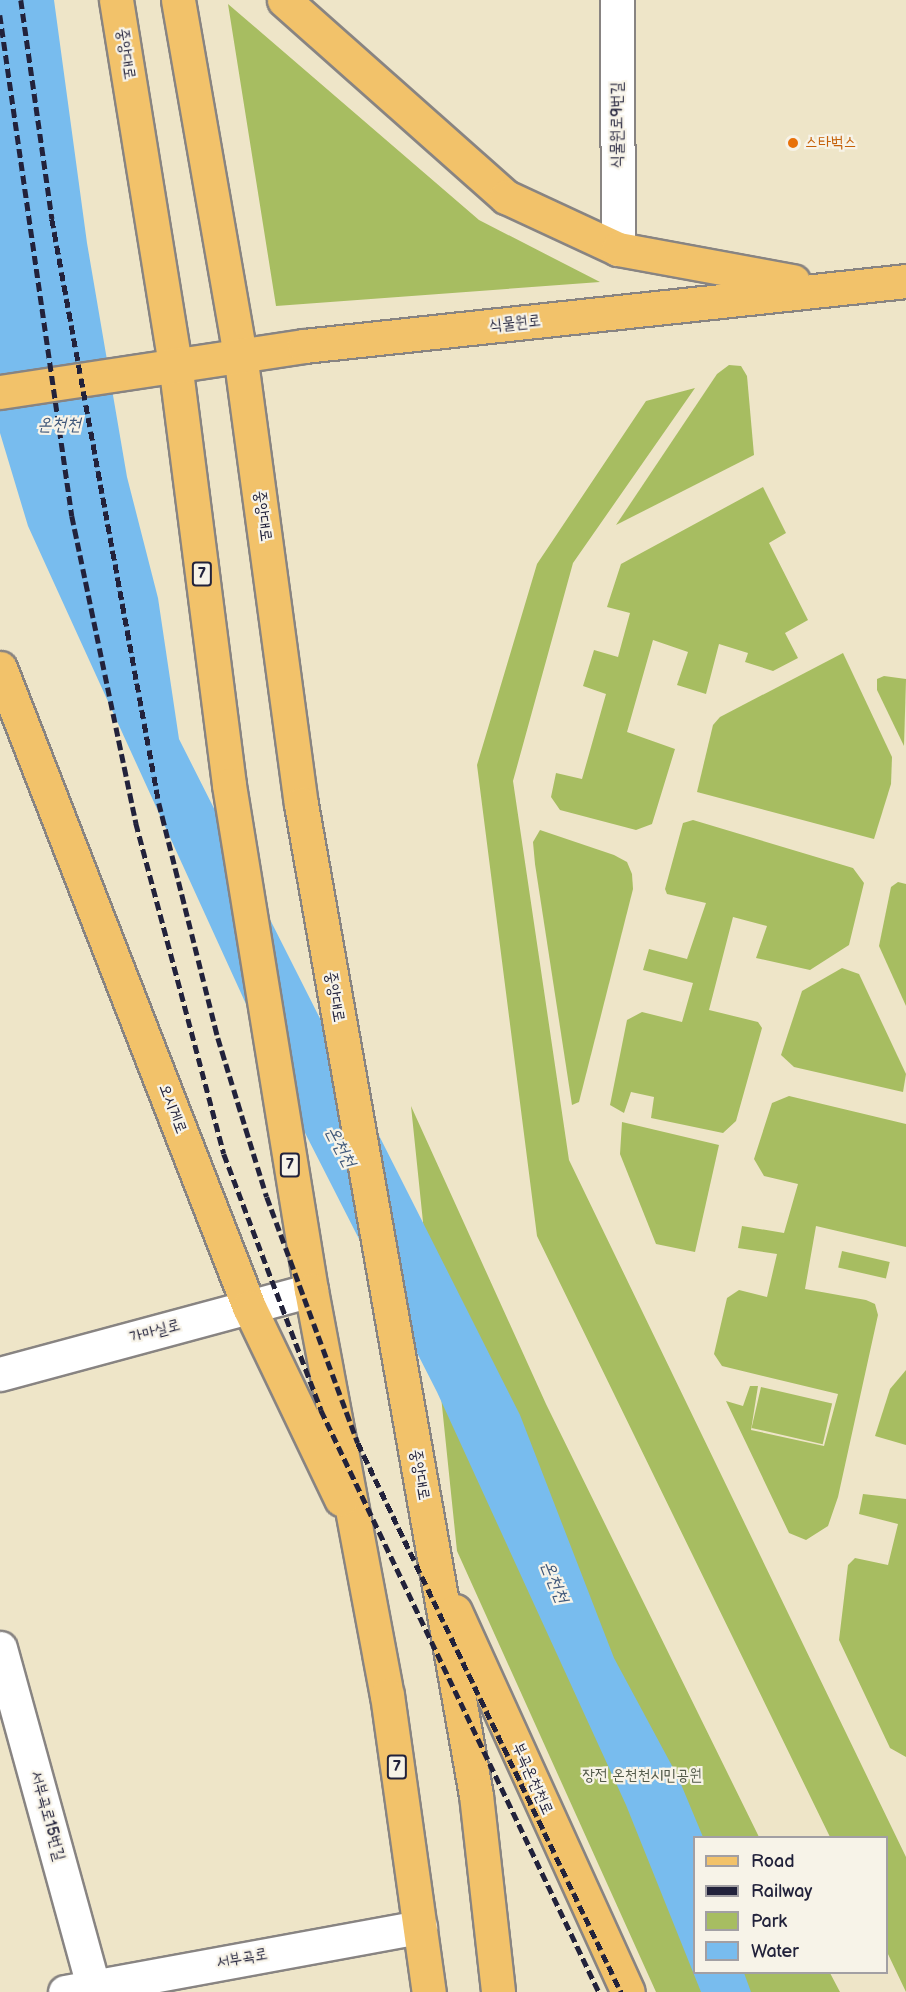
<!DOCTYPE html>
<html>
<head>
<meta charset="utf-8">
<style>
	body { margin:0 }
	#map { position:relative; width:906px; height:1992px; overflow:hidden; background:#eee5c8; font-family:"Balsamiq Sans","Poor Story",sans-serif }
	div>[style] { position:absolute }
	.green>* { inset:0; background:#a7bd61; transform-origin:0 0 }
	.water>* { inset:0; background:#78bcee }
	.roads { filter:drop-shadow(2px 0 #888482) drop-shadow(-2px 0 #888482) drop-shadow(0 2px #888482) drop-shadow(0 -2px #888482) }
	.minor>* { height:33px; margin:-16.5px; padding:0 16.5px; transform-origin:16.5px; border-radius:16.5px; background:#fff }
	.major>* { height:33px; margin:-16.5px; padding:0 16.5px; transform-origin:16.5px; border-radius:16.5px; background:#f2c26a }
	.rail>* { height:4.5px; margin-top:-2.25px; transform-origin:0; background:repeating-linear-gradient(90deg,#22223b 0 9px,transparent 0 13.5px) }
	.dots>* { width:16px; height:16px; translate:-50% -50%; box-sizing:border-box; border:3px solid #f7f3e8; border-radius:50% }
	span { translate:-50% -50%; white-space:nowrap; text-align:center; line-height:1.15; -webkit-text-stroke:4.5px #f7f3e8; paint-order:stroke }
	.shield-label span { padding:2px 4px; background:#f7f3e8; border:2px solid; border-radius:4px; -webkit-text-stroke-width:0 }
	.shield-label { font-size:15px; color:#22223b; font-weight:700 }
	.street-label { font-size:16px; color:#22223b }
	.food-label { font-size:16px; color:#c56008 }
	.left { translate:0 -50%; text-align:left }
	.park-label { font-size:16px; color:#515848 }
	.water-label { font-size:18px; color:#40587a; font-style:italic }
	.legend { position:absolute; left:693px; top:1836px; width:195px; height:138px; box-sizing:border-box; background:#f7f3e8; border:2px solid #a29fa3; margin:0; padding:8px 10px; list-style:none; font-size:18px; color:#22223b }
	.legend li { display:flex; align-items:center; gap:12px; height:30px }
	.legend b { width:30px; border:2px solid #a29fa3 }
</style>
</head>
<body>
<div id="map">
	<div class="green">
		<i style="clip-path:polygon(228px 4px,479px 220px,600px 282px,276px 306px)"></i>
		<i style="clip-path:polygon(729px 365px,741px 366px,747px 376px,754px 455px,616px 525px,717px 374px)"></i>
		<i style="clip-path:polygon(695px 388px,573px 563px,513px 781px,569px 1160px,906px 1857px,906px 1992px,887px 1952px,886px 1838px,830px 1837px,537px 1236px,477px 765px,537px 564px,646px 401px)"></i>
		<i style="clip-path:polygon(763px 487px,786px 533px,769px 543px,808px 620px,785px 633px,798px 658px,773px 671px,745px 662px,748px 653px,719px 644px,706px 694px,677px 685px,688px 652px,653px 640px,627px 732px,675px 749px,652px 824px,636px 830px,560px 810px,551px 797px,556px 773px,582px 779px,606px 694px,583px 686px,594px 650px,618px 657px,630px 613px,607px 607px,621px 564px)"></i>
		<i style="clip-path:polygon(843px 653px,892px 757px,891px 784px,874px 839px,697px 792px,713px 725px,720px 717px)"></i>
		<i style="clip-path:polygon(884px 676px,906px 679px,904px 746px,877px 690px,877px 679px)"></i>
		<i style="clip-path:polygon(693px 820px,853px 868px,864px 883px,849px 945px,810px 970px,756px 958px,767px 926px,733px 917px,709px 1010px,758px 1022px,762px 1028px,736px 1121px,723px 1133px,651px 1118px,654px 1097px,631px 1092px,624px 1113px,610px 1105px,627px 1020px,642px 1012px,682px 1022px,693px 983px,643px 970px,649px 949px,687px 959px,706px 903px,667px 894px,665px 889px,683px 823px)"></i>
		<i style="clip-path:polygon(540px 830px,614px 855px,627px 862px,632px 874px,633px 889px,579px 1102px,572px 1105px,535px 864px,533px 842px)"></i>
		<i style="clip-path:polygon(898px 882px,906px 884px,906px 1006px,879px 946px,891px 887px)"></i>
		<i style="clip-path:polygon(842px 968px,859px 974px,906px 1074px,903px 1092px,794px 1067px,781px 1055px,802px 991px)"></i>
		<i style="clip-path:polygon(789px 1096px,906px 1124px,906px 1247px,816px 1226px,805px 1289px,866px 1300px,875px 1304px,878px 1315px,838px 1497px,828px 1526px,806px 1540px,789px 1533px,726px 1401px,743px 1406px,750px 1386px,758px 1386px,751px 1430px,824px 1446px,838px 1394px,722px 1366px,714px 1354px,727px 1298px,739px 1290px,767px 1297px,777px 1254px,738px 1248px,742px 1226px,784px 1233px,798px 1184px,764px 1176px,754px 1159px,772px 1103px)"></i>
		<i style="clip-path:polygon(411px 1106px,546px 1404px,759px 1837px,694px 1838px,694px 1972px,830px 1973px,840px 1992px,656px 1992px,457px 1551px)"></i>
		<i style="clip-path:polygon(622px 1122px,719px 1145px,695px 1252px,656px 1244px,620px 1154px)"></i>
		<i style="left:842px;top:1251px;width:49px;height:17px;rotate:13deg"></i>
		<i style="clip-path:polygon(906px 1370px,906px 1445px,875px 1436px,890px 1389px)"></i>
		<i style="left:761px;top:1387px;width:73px;height:42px;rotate:13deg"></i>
		<i style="clip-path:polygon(863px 1494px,906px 1499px,906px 1757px,890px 1748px,839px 1640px,848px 1565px,855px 1558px,888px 1565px,898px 1524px,859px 1514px)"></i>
	</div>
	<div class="water">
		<i style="clip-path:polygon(0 0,54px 0,87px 243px,127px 477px,158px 598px,179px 739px,520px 1415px,614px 1658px,678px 1777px,703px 1837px,694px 1838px,694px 1972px,744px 1973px,751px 1992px,701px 1992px,626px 1805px,437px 1392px,303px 1129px,28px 526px,0 433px)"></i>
	</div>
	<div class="roads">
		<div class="minor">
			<i style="left:617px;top:0;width:249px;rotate:89.8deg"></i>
			<i style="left:0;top:1374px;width:322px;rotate:-15.1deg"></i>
			<i style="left:0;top:1648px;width:357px;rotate:74.6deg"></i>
			<i style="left:65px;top:1992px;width:361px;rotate:-10.4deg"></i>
		</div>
		<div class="major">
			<i style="left:116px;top:0;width:368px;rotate:80.8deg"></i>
			<i style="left:175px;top:363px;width:425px;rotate:82.7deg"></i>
			<i style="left:229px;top:785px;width:512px;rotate:80.78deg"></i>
			<i style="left:311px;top:1290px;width:412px;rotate:79.4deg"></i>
			<i style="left:387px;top:1695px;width:300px;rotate:82deg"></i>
			<i style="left:178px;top:0;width:359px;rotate:80.1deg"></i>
			<i style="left:240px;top:354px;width:454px;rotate:82.3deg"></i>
			<i style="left:301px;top:804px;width:1006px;rotate:79.99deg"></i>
			<i style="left:476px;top:1795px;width:198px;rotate:83.6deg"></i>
			<i style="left:284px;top:0;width:297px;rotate:41.6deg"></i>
			<i style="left:506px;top:197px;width:123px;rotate:24.9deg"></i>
			<i style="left:618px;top:249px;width:178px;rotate:10.4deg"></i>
			<i style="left:0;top:392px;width:307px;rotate:-8.6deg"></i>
			<i style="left:304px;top:346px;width:605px;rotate:-6.16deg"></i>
			<i style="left:0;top:668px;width:686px;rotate:68.71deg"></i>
			<i style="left:249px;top:1307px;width:213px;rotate:64.4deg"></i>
			<i style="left:455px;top:1611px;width:418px;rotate:65.6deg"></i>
		</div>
	</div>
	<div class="rail">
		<i style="left:21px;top:0;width:221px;rotate:81.9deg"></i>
		<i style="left:52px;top:219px;width:594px;rotate:79.62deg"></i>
		<i style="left:159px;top:803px;width:242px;rotate:75.9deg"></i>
		<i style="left:218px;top:1038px;width:166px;rotate:72.9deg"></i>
		<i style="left:267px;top:1197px;width:262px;rotate:69.7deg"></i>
		<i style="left:358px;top:1443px;width:609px;rotate:64.4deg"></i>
		<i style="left:0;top:15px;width:506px;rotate:81.82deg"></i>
		<i style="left:72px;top:516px;width:314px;rotate:78.2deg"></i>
		<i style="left:136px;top:823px;width:342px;rotate:75.1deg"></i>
		<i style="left:224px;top:1154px;width:274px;rotate:69.2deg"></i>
		<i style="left:321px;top:1410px;width:645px;rotate:64.47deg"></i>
	</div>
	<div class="dots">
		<i style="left:793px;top:143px;background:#e8710a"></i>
	</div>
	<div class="shield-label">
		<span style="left:202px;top:574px">7</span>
		<span style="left:290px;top:1165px">7</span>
		<span style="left:397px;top:1767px">7</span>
	</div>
	<div class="street-label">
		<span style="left:125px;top:54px;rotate:81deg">중앙대로</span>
		<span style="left:618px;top:125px;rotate:-90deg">식물원로9번길</span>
		<span style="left:515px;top:324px;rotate:-6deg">식물원로</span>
		<span style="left:262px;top:516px;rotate:82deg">중앙대로</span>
		<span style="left:334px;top:997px;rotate:80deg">중앙대로</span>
		<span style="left:172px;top:1109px;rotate:69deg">오시게로</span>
		<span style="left:155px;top:1332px;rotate:-15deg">가마실로</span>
		<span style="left:419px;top:1475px;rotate:80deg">중앙대로</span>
		<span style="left:532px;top:1779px;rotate:66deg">부곡온천천로</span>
		<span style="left:47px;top:1816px;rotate:75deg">서부곡로15번길</span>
		<span style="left:242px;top:1959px;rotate:-10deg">서부곡로</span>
	</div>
	<div class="food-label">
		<span class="left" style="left:805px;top:143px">스타벅스</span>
	</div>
	<div class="park-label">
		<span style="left:642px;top:1776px">장전 온천천시민공원</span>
	</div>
	<div class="water-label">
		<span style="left:59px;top:425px">온천천</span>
		<span style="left:340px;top:1147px;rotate:62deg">온천천</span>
		<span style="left:554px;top:1582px;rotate:68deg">온천천</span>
	</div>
	<ul class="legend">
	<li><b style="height:8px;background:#f2c26a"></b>Road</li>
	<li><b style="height:8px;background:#22223b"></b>Railway</li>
	<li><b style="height:16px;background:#a7bd61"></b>Park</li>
	<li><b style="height:16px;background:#78bcee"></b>Water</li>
	</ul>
</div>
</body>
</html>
